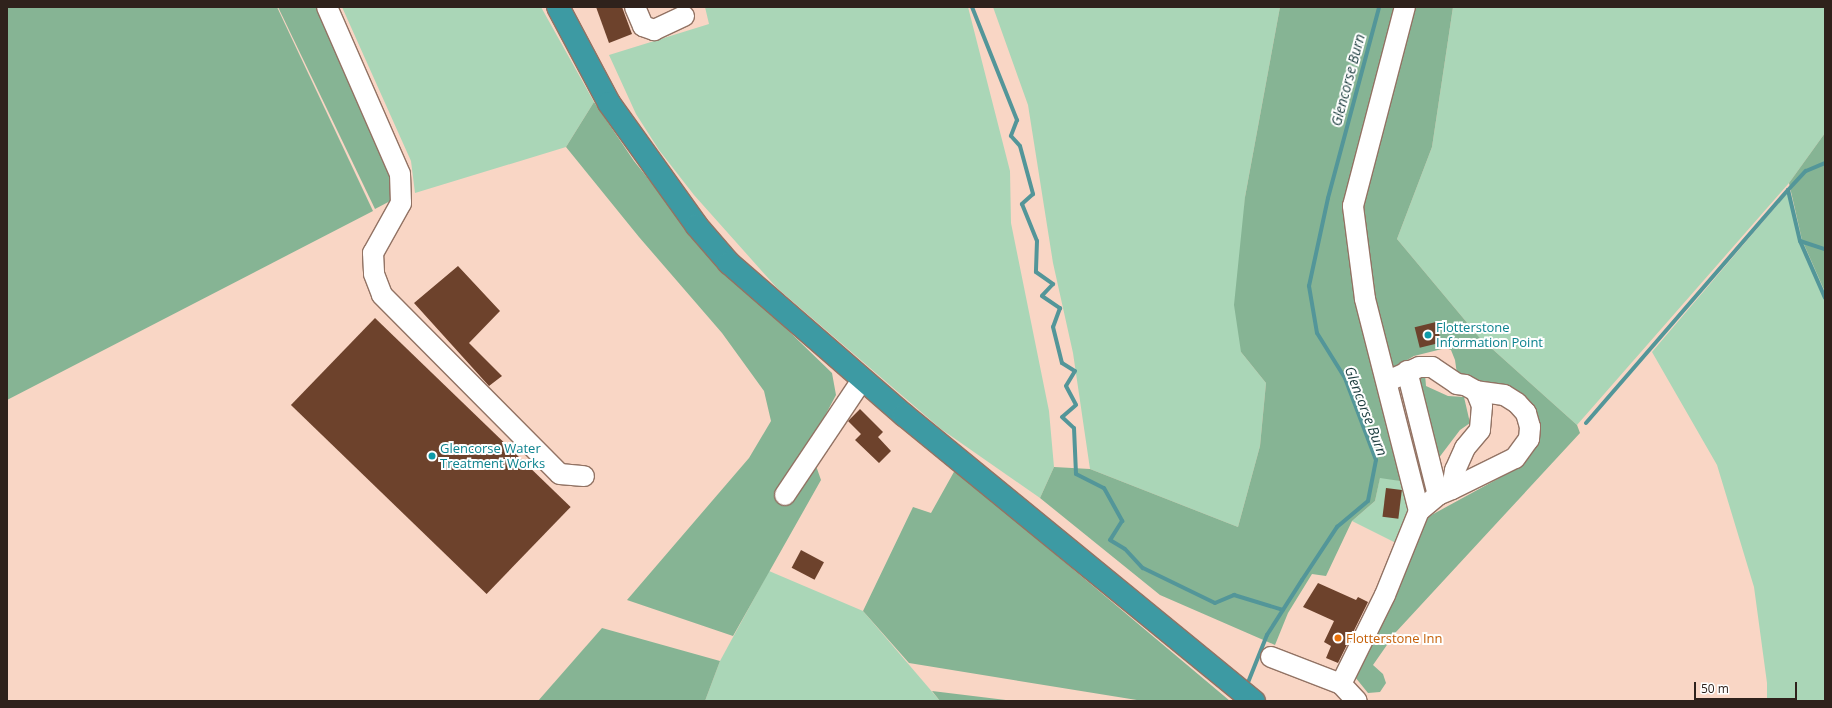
<!DOCTYPE html>
<html>
<head>
<meta charset="utf-8">
<style>
	body { margin:0 }
	#map { position:relative; width:1832px; height:708px; overflow:hidden; background:#f9d6c5; font-family:"Open Sans",sans-serif }
	div>[style] { position:absolute }
	.green>* { inset:0; background:#aad6b7 }
	.forest>* { inset:0; background:#86b494 }
	.stream>* { height:4px; margin:-2px; padding:0 2px; transform-origin:2px; border-radius:2px; background:#539699 }
	.building>* { inset:0; background:#6d422c; transform-origin:0 0 }
	.roads { filter:drop-shadow(1px 0 #927364) drop-shadow(-1px 0 #927364) drop-shadow(0 1px #927364) drop-shadow(0 -1px #927364) }
	.minor>* { height:20px; margin:-10px; padding:0 10px; transform-origin:10px; border-radius:10px; background:#fff }
	.highway>* { height:22px; margin:-11px; padding:0 11px; transform-origin:11px; border-radius:11px; background:#3d9aa3 }
	.dots>* { width:11px; height:11px; translate:-50% -50%; box-sizing:border-box; border:2px solid #fff; border-radius:50% }
	span { translate:-50% -50%; white-space:nowrap; text-align:center; line-height:1.15; -webkit-text-stroke:4px #fff; paint-order:stroke }
	.culture-label { font-size:13px; color:#0d838f }
	.left { translate:0 -50%; text-align:left }
	.food-label { font-size:13px; color:#c56008 }
	.water-label { font-size:14px; color:#1b3c3e; font-style:italic }
	.frame { position:absolute; inset:0; border:8px solid #2f221c; pointer-events:none }
	.scale { position:absolute; left:1694px; top:682px; width:103px; height:18px; box-sizing:border-box; border:2px solid #2f221c; border-top:0; padding-left:5px; font-size:12px; line-height:14px; white-space:nowrap; color:#2f221c; -webkit-text-stroke:3px #fff; paint-order:stroke }
</style>
</head>
<body>
<div id="map">
	<div class="green">
		<i style="clip-path:polygon(342px 7px,541px 7px,594px 102px,566px 147px,415px 193px,411px 161px)"></i>
		<i style="clip-path:polygon(705px 7px,968px 7px,1010px 171px,1011px 223px,1049px 411px,1054px 467px,1040px 498px,941px 429px,777px 288px,694px 195px,659px 150px,636px 114px,609px 55px,709px 24px)"></i>
		<i style="clip-path:polygon(993px 7px,1280px 7px,1245px 197px,1241px 352px,1266px 383px,1260px 446px,1238px 527px,1090px 469px,1073px 353px,1053px 263px,1028px 105px)"></i>
		<i style="clip-path:polygon(1453px 7px,1825px 7px,1825px 133px,1789px 183px,1577px 425px,1479px 337px,1397px 239px,1432px 147px)"></i>
		<i style="clip-path:polygon(1790px 190px,1802px 240px,1825px 292px,1825px 701px,1767px 701px,1767px 683px,1754px 587px,1717px 465px,1652px 352px)"></i>
		<i style="clip-path:polygon(1380px 477px,1407px 482px,1408px 520px,1398px 544px,1352px 521px,1375px 501px)"></i>
		<i style="clip-path:polygon(769px 571px,863px 611px,940px 701px,705px 701px,720px 661px)"></i>
	</div>
	<div class="forest">
		<i style="clip-path:polygon(7px 7px,277px 7px,373px 211px,7px 400px)"></i>
		<i style="clip-path:polygon(278px 7px,325px 7px,395px 171px,394px 199px,375px 209px)"></i>
		<i style="clip-path:polygon(1280px 7px,1395px 7px,1346px 201px,1351px 271px,1364px 326px,1407px 482px,1380px 478px,1375px 501px,1352px 521px,1326px 576px,1312px 574px,1288px 613px,1275px 645px,1160px 595px,1040px 498px,1054px 467px,1090px 469px,1238px 527px,1260px 446px,1266px 383px,1241px 352px,1234px 305px,1245px 197px)"></i>
		<i style="clip-path:polygon(1409px 7px,1453px 7px,1432px 147px,1397px 239px,1479px 337px,1577px 425px,1580px 433px,1396px 632px,1373px 665px,1383px 674px,1386px 683px,1380px 692px,1368px 693px,1355px 677px,1426px 518px,1514px 470px,1537px 441px,1540px 423px,1534px 409px,1490px 386px,1457px 374px,1455px 360px,1451px 350px,1446px 348px,1414px 356px,1390px 370px,1369px 301px,1358px 207px)"></i>
		<i style="clip-path:polygon(594px 102px,634px 161px,705px 250px,832px 373px,836px 395px,809px 446px,821px 480px,733px 636px,627px 600px,749px 458px,771px 421px,764px 391px,722px 333px,639px 237px,566px 147px)"></i>
		<i style="clip-path:polygon(1825px 133px,1825px 292px,1802px 240px,1789px 183px)"></i>
		<i style="clip-path:polygon(1425px 374px,1426px 386px,1448px 396px,1464px 397px,1470px 423px,1460px 430px,1438px 459px,1412px 376px)"></i>
		<i style="clip-path:polygon(955px 470px,1230px 701px,1143px 701px,909px 663px,863px 611px,913px 507px,931px 513px)"></i>
		<i style="clip-path:polygon(602px 628px,720px 661px,705px 701px,538px 701px)"></i>
		<i style="clip-path:polygon(932px 691px,1014px 701px,940px 701px)"></i>
	</div>
	<div class="stream">
		<i style="left:972px;top:7px;width:122px;rotate:68.3deg"></i>
		<i style="left:1017px;top:120px;width:17px;rotate:111deg"></i>
		<i style="left:1011px;top:136px;width:13px;rotate:48deg"></i>
		<i style="left:1020px;top:146px;width:50px;rotate:74.8deg"></i>
		<i style="left:1033px;top:194px;width:15px;rotate:138deg"></i>
		<i style="left:1022px;top:204px;width:40px;rotate:68deg"></i>
		<i style="left:1037px;top:241px;width:31px;rotate:92deg"></i>
		<i style="left:1036px;top:272px;width:21px;rotate:35deg"></i>
		<i style="left:1053px;top:284px;width:16px;rotate:133deg"></i>
		<i style="left:1042px;top:296px;width:22px;rotate:34deg"></i>
		<i style="left:1060px;top:308px;width:20px;rotate:110deg"></i>
		<i style="left:1053px;top:327px;width:37px;rotate:76deg"></i>
		<i style="left:1062px;top:363px;width:15px;rotate:32deg"></i>
		<i style="left:1075px;top:371px;width:17px;rotate:121deg"></i>
		<i style="left:1066px;top:386px;width:21px;rotate:62deg"></i>
		<i style="left:1076px;top:405px;width:18px;rotate:139deg"></i>
		<i style="left:1062px;top:417px;width:16px;rotate:43deg"></i>
		<i style="left:1074px;top:428px;width:46px;rotate:87.5deg"></i>
		<i style="left:1076px;top:474px;width:31px;rotate:27deg"></i>
		<i style="left:1104px;top:488px;width:38px;rotate:61deg"></i>
		<i style="left:1122px;top:521px;width:22px;rotate:122deg"></i>
		<i style="left:1110px;top:540px;width:17px;rotate:31deg"></i>
		<i style="left:1125px;top:549px;width:26px;rotate:47deg"></i>
		<i style="left:1143px;top:568px;width:80px;rotate:25.9deg"></i>
		<i style="left:1215px;top:603px;width:21px;rotate:-23deg"></i>
		<i style="left:1234px;top:595px;width:51px;rotate:17deg"></i>
		<i style="left:1788px;top:190px;width:52px;rotate:76.8deg"></i>
		<i style="left:1800px;top:241px;width:62px;rotate:66.3deg"></i>
		<i style="left:1800px;top:241px;width:26px;rotate:18deg"></i>
		<i style="left:1586px;top:423px;width:308px;rotate:-49.1deg"></i>
		<i style="left:1788px;top:190px;width:26px;rotate:-47deg"></i>
		<i style="left:1806px;top:171px;width:21px;rotate:-23deg"></i>
		<i style="left:1247px;top:685px;width:54px;rotate:-68.2deg"></i>
		<i style="left:1267px;top:635px;width:65px;rotate:-57.5deg"></i>
		<i style="left:1302px;top:580px;width:64px;rotate:-56.6deg"></i>
		<i style="left:1337px;top:527px;width:40px;rotate:-40deg"></i>
		<i style="left:1368px;top:501px;width:42px;rotate:-79deg"></i>
		<i style="left:1376px;top:460px;width:88px;rotate:-110.7deg"></i>
		<i style="left:1345px;top:378px;width:53px;rotate:-121.9deg"></i>
		<i style="left:1317px;top:333px;width:48px;rotate:-99.7deg"></i>
		<i style="left:1309px;top:286px;width:90px;rotate:-77.8deg"></i>
		<i style="left:1328px;top:198px;width:198px;rotate:-75deg"></i>
	</div>
	<div class="building">
		<i style="clip-path:polygon(596px 7px,622px 7px,632px 34px,609px 43px)"></i>
		<i style="clip-path:polygon(458px 266px,500px 311px,469px 343px,502px 376px,489px 386px,414px 303px)"></i>
		<i style="left:375px;top:318px;width:272px;height:121px;rotate:44deg"></i>
		<i style="left:1436px;top:322px;width:21px;height:22px;rotate:76deg"></i>
		<i style="clip-path:polygon(860px 409px,883px 432px,878px 437px,891px 451px,879px 463px,855px 440px,861px 434px,848px 421px)"></i>
		<i style="left:1386px;top:488px;width:16px;height:29px;rotate:7deg"></i>
		<i style="left:801px;top:550px;width:26px;height:20px;rotate:28deg"></i>
		<i style="clip-path:polygon(1318px 583px,1356px 600px,1358px 597px,1368px 602px,1338px 663px,1326px 658px,1331px 646px,1324px 642px,1334px 621px,1303px 607px)"></i>
	</div>
	<div class="roads">
		<div class="minor">
			<i style="left:327px;top:7px;width:182px;rotate:66.4deg"></i>
			<i style="left:400px;top:174px;width:29px;rotate:88deg"></i>
			<i style="left:401px;top:203px;width:57px;rotate:119.2deg"></i>
			<i style="left:373px;top:253px;width:21px;rotate:87deg"></i>
			<i style="left:374px;top:274px;width:22px;rotate:69deg"></i>
			<i style="left:382px;top:295px;width:252px;rotate:45.2deg"></i>
			<i style="left:560px;top:474px;width:24px;rotate:5deg"></i>
			<i style="left:635px;top:7px;width:21px;rotate:67deg"></i>
			<i style="left:643px;top:26px;width:12px;rotate:20deg"></i>
			<i style="left:654px;top:30px;width:33px;rotate:-25deg"></i>
			<i style="left:1407px;top:371px;width:128px;rotate:76deg"></i>
			<i style="left:1388px;top:381px;width:34px;rotate:-24deg"></i>
			<i style="left:1419px;top:367px;width:13px"></i>
			<i style="left:1432px;top:367px;width:30px;rotate:34deg"></i>
			<i style="left:1457px;top:384px;width:8px;rotate:7deg"></i>
			<i style="left:1465px;top:385px;width:13px;rotate:29deg"></i>
			<i style="left:1476px;top:391px;width:16px;rotate:68deg"></i>
			<i style="left:1482px;top:406px;width:24px;rotate:95deg"></i>
			<i style="left:1480px;top:430px;width:23px;rotate:130deg"></i>
			<i style="left:1465px;top:448px;width:24px;rotate:114deg"></i>
			<i style="left:1455px;top:470px;width:19px;rotate:99deg"></i>
			<i style="left:1452px;top:489px;width:15px;rotate:157deg"></i>
			<i style="left:1438px;top:495px;width:25px;rotate:140deg"></i>
			<i style="left:1452px;top:489px;width:70px;rotate:-26.2deg"></i>
			<i style="left:1515px;top:458px;width:24px;rotate:-54deg"></i>
			<i style="left:1529px;top:439px;width:12px;rotate:-85deg"></i>
			<i style="left:1530px;top:427px;width:15px;rotate:-106deg"></i>
			<i style="left:1526px;top:413px;width:13px;rotate:-132deg"></i>
			<i style="left:1517px;top:403px;width:15px;rotate:-148deg"></i>
			<i style="left:1504px;top:395px;width:28px;rotate:-172deg"></i>
			<i style="left:785px;top:495px;width:138px;rotate:-56.2deg"></i>
			<i style="left:1271px;top:657px;width:75px;rotate:21.1deg"></i>
			<i style="left:1341px;top:684px;width:23px;rotate:47deg"></i>
			<i style="left:1341px;top:684px;width:99px;rotate:-63.7deg"></i>
			<i style="left:1385px;top:595px;width:91px;rotate:-68deg"></i>
			<i style="left:1419px;top:511px;width:219px;rotate:-104.3deg"></i>
			<i style="left:1365px;top:299px;width:94px;rotate:-97.4deg"></i>
			<i style="left:1353px;top:206px;width:206px;rotate:-75.4deg"></i>
		</div>
		<div class="highway">
			<i style="left:558px;top:7px;width:109px;rotate:62deg"></i>
			<i style="left:609px;top:103px;width:151px;rotate:54.4deg"></i>
			<i style="left:697px;top:226px;width:49px;rotate:49.1deg"></i>
			<i style="left:729px;top:263px;width:232px;rotate:41deg"></i>
			<i style="left:904px;top:415px;width:452px;rotate:39.3deg"></i>
		</div>
	</div>
	<div class="dots">
		<i style="left:1428px;top:335px;background:#0f9aa8"></i>
		<i style="left:432px;top:456px;background:#0f9aa8"></i>
		<i style="left:1338px;top:638px;background:#e8710a"></i>
	</div>
	<div class="culture-label">
		<span class="left" style="left:1436px;top:335px">Flotterstone<br>Information Point</span>
		<span class="left" style="left:440px;top:456px">Glencorse Water<br>Treatment Works</span>
	</div>
	<div class="food-label">
		<span class="left" style="left:1346px;top:638px">Flotterstone Inn</span>
	</div>
	<div class="water-label">
		<span style="left:1348px;top:80px;rotate:-75deg">Glencorse Burn</span>
		<span style="left:1366px;top:411px;rotate:69deg">Glencorse Burn</span>
	</div>
	<div class="frame"></div>
	<div class="scale">50 m</div>
</div>
</body>
</html>
